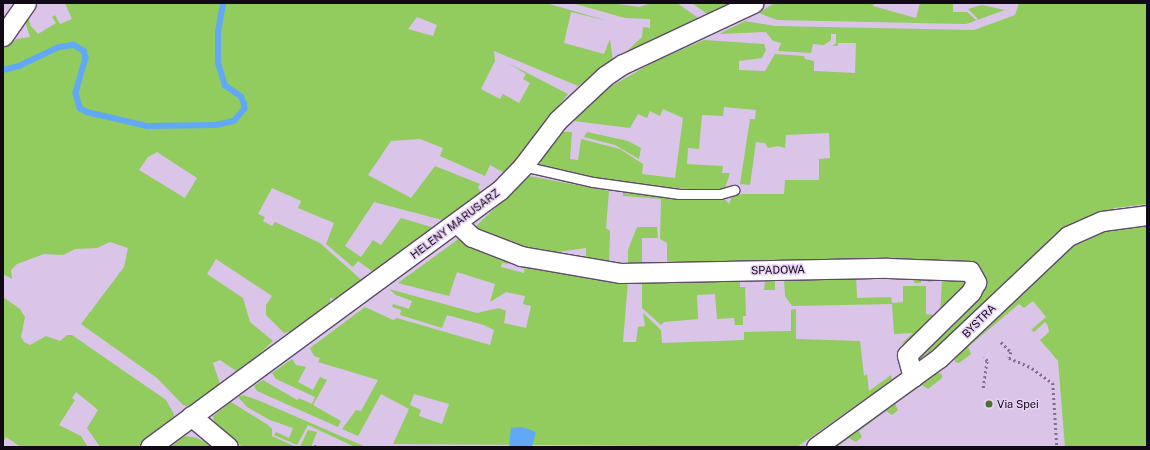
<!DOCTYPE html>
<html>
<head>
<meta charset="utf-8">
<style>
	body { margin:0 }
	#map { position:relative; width:1150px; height:450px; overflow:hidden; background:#dac4e8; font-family:"Public Sans",sans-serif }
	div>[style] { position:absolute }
	.green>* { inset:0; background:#92cb5e }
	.water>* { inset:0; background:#61a9f7 }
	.stream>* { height:5.5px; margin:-2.75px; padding:0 2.75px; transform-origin:2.75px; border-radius:2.75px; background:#61a9f7 }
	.path>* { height:2.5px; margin-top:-1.25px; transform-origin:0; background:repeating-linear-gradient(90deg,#80708a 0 2px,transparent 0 5px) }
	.roads { filter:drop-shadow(1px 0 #5e4b6a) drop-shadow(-1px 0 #5e4b6a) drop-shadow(0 1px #5e4b6a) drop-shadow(0 -1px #5e4b6a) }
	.service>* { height:9px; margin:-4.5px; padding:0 4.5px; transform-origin:4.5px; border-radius:4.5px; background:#fff }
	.minor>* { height:19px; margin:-9.5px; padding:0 9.5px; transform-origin:9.5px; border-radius:9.5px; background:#fff }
	.dots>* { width:11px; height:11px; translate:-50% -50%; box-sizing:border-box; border:2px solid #e7d1f5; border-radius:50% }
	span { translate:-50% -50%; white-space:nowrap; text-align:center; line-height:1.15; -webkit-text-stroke:3px #e7d1f5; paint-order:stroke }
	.street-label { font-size:11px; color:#110915 }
	.poi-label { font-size:11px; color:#110915 }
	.left { translate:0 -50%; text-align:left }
	.frame { position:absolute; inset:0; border:4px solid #110915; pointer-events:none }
</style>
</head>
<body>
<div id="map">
	<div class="green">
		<i style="clip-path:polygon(evenodd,65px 3px,546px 3px,608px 21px,571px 12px,564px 43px,604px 54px,610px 39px,613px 61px,578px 86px,494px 51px,495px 61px,481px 89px,500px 99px,503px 94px,519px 103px,530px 83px,523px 79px,526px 74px,508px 63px,568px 94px,505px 173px,490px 165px,485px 176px,440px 156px,443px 148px,420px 139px,391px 141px,368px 175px,411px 198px,435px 166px,480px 184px,478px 187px,482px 195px,450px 222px,374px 202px,345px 246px,361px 257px,373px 240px,381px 245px,401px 218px,438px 229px,376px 274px,358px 261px,353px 267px,326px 244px,334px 223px,298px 208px,301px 201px,272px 188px,258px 214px,265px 217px,263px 221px,272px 226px,275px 222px,320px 243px,365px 283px,342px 300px,330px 298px,330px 308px,293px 331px,284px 333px,266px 315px,266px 305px,272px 296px,216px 259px,207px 274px,243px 298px,250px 322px,273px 341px,239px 373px,220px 360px,213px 363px,221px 387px,192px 407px,183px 405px,157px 378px,81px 324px,124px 267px,128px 248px,110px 242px,97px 248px,75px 249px,63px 255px,44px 254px,17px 264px,11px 270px,12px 279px,3px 274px,3px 48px,17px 39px,30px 37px,24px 18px,28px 17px,31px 26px,38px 34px,56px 23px,52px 17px,55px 15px,60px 24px,72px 19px,65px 3px,417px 17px,437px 25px,433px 36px,408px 29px,417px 17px,65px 3px,157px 152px,197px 178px,185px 198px,139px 170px,148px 157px,157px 152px)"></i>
		<i style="clip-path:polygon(572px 3px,612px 3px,639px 7px,651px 3px,677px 3px,697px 17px,698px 22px,624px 54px,642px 37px,643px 27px,650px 28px,650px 19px,625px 18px)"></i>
		<i style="clip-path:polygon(692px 3px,739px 3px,710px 16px)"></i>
		<i style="clip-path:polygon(774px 3px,874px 3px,873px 6px,916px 18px,920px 3px,953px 3px,953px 12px,967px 12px,976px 20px,978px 19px,968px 9px,982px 5px,1005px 10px,966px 24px,777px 20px,759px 13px)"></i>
		<i style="clip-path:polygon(1019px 3px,1147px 3px,1147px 204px,1114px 208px,1103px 216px,1077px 224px,1049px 241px,972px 319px,917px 362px,915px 350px,979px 288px,981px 282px,976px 271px,962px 266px,937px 266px,608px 268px,564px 261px,571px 255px,586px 257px,586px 248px,558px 252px,556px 259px,523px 253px,477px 236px,475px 227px,529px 176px,609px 191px,606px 228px,610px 231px,609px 265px,628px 266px,628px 250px,637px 227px,657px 227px,658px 238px,642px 238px,642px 266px,667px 266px,667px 243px,660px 239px,661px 199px,623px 196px,623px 192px,724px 198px,729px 204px,732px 196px,742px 194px,784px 194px,785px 180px,819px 180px,819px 159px,830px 158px,829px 133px,786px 135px,785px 148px,778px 146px,768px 148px,765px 143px,756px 142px,750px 185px,740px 184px,750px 119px,755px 119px,756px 110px,724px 107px,723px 116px,702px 115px,699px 149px,688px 148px,687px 164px,723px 166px,722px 173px,730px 173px,725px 188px,718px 190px,664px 188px,557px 172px,540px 167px,541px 160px,558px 138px,563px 132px,572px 132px,570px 159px,578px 160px,581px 139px,620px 149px,643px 164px,642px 174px,675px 178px,683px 118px,663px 109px,660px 116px,650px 111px,647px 118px,638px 114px,630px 128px,574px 121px,578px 114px,610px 87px,655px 61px,704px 40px,764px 44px,766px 50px,762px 58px,739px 61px,739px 70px,765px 71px,775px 54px,804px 56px,805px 59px,814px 61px,814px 71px,855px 73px,856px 43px,838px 43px,838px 46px,832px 46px,836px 43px,836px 34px,831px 34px,831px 40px,824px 45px,813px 44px,811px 53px,778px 51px,781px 43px,773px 41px,766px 32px,719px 34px,745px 21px,775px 26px,974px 30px,1015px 15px)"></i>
		<i style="clip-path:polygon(587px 132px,628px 141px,641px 148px,639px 159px,615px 145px,584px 137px)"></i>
		<i style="clip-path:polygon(1147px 221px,1147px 447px,1065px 447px,1058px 361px,1040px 340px,1049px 332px,1048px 326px,1045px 322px,1034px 332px,1031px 330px,1046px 317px,1033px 301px,1024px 308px,1019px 304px,968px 347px,971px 354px,959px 363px,955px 362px,955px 355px,1063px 247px,1100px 229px)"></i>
		<i style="clip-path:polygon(evenodd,460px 238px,510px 256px,508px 264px,502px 263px,501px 267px,524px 273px,525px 260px,628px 281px,623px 342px,636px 342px,638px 327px,645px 326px,643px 313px,661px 330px,662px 343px,744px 340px,744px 332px,791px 331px,791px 310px,796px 309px,796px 339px,860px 341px,864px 376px,867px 374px,869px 391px,891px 375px,892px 380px,797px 447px,393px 444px,409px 409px,381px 394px,358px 436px,342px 429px,356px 410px,361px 411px,378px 380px,318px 362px,320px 358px,314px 356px,310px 348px,365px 307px,393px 320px,397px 318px,490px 345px,494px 330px,484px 325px,447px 315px,442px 328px,400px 315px,401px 310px,392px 307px,393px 304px,409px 309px,412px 301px,396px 295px,389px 289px,477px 313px,499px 308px,506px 311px,504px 323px,526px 328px,531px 306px,523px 304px,525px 296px,506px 292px,490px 302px,495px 284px,457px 272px,449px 296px,398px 283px,460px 238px,414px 394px,449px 404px,442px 424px,419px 416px,421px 410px,410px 405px,414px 394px)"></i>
		<i style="clip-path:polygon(830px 271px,952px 271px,967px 274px,972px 281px,969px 290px,940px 316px,942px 280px,928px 282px,928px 275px,921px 275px,921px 283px,915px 283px,909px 275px,856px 275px,857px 298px,891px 297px,892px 303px,903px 302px,903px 286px,926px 286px,926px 314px,933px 315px,933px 320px,917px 338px,901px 344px,913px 333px,894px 334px,892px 304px,792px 306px,785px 296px,784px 280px,775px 280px,775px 290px,764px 290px,766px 274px)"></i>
		<i style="clip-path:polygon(752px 277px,751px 281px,740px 281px,740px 287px,745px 287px,746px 316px,743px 316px,743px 325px,735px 325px,734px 318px,717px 319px,715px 294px,697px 295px,698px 319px,664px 322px,661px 325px,642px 308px,642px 281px)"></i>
		<i style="clip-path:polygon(3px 297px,20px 309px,25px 317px,21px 337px,24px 342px,30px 345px,46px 336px,60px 341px,67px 335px,72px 335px,166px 400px,174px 414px,174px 421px,137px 447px,100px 447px,87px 428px,98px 410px,76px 392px,72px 398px,75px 400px,59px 425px,81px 436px,88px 447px,21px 447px,6px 437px,3px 442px)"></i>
		<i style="clip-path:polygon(292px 359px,296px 365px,306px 367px,298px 382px,313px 390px,320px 377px,327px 380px,313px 405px,341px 421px,338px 427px,257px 391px,254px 386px,263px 380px,297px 400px,299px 398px,312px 404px,315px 397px,276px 379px,272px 373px)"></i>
		<i style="clip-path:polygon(933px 372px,942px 374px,942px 378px,928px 389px,922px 385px,895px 404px,898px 410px,892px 415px,886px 411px,859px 431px,862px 437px,856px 442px,849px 438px,837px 447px,830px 447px)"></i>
		<i style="clip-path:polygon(243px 395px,260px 401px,366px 447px,355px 447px,308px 425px,297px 445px,274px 435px,276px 432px,289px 438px,293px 428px,270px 420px,247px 407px,238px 397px)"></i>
		<i style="clip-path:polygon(231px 402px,268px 425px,272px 429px,272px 436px,296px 447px,243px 447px,223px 433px,214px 421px,213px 416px)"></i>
		<i style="clip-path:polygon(308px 430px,317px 432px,311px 447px,300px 447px)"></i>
		<i style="clip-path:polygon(185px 436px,197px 438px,213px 447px,170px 447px)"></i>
	</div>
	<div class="water">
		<i style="clip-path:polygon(522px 427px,536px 432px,532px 446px,509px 447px,511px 428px)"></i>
	</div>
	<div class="stream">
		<i style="left:3px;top:70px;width:16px;rotate:-14deg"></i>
		<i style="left:19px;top:66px;width:44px;rotate:-25.4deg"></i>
		<i style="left:59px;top:47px;width:15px;rotate:-8deg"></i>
		<i style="left:74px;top:45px;width:12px;rotate:31deg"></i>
		<i style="left:84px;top:51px;width:7px;rotate:74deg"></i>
		<i style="left:86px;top:58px;width:36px;rotate:106deg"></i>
		<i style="left:76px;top:93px;width:16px;rotate:75deg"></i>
		<i style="left:80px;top:108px;width:8px;rotate:30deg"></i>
		<i style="left:87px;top:112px;width:62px;rotate:13.1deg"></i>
		<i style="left:147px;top:126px;width:69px;rotate:-0.8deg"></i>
		<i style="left:216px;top:125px;width:18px;rotate:-13deg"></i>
		<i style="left:234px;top:121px;width:16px;rotate:-50deg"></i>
		<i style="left:244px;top:109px;width:5px;rotate:-90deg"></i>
		<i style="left:244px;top:104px;width:8px;rotate:-113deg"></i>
		<i style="left:241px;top:97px;width:19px;rotate:-145deg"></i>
		<i style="left:225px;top:86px;width:24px;rotate:-107deg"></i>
		<i style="left:218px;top:63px;width:31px;rotate:-90deg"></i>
		<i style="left:218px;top:32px;width:29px;rotate:-80deg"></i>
	</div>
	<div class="path">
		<i style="left:1001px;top:342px;width:14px;rotate:45deg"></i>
		<i style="left:1011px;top:352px;width:6px;rotate:108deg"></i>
		<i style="left:1009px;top:358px;width:25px;rotate:23deg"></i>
		<i style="left:1032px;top:368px;width:26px;rotate:36deg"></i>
		<i style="left:1053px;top:383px;width:64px;rotate:86.4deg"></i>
		<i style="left:983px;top:388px;width:27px;rotate:-82deg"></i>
		<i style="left:987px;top:361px;width:5px;rotate:-127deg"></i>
		<i style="left:315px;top:447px;width:4px;rotate:-63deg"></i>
	</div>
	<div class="roads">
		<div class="service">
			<i style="left:523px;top:166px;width:72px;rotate:12.9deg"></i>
			<i style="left:593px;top:182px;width:87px;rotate:7.9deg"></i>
			<i style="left:679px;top:194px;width:41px"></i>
			<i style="left:720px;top:194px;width:15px;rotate:-16deg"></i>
		</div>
		<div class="minor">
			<i style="left:3px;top:36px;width:40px;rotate:-55.1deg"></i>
			<i style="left:458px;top:224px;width:19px;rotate:43deg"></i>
			<i style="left:472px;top:237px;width:53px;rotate:21.2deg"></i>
			<i style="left:521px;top:256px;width:100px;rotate:9.7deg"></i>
			<i style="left:620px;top:273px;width:268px;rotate:-1.1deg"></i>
			<i style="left:888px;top:268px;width:82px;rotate:2.1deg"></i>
			<i style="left:970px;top:271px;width:13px;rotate:61deg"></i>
			<i style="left:976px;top:282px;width:11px;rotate:117deg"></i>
			<i style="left:971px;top:292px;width:90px;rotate:135.5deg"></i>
			<i style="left:907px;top:355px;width:23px;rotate:75deg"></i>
			<i style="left:191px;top:416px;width:48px;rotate:40deg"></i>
			<i style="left:150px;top:447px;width:433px;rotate:-36.3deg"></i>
			<i style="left:499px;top:191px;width:35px;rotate:-46deg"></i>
			<i style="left:523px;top:166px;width:58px;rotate:-52.7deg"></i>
			<i style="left:558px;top:120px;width:64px;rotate:-43.1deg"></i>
			<i style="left:605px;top:76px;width:22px;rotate:-34deg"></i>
			<i style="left:623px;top:64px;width:144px;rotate:-25.1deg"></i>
			<i style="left:816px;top:447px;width:152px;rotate:-35.9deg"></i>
			<i style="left:939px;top:358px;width:178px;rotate:-43.4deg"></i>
			<i style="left:1068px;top:236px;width:37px;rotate:-24deg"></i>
			<i style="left:1102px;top:221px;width:45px;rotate:-7.6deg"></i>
		</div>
	</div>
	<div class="dots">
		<i style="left:989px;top:404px;background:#4c702a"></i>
	</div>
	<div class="street-label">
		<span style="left:455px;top:224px;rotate:-37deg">HELENY MARUSARZ</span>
		<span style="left:778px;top:270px;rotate:-1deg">SPADOWA</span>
		<span style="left:979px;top:321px;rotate:-45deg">BYSTRA</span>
	</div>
	<div class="poi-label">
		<span class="left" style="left:997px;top:404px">Via Spei</span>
	</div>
	<div class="frame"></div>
</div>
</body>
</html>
